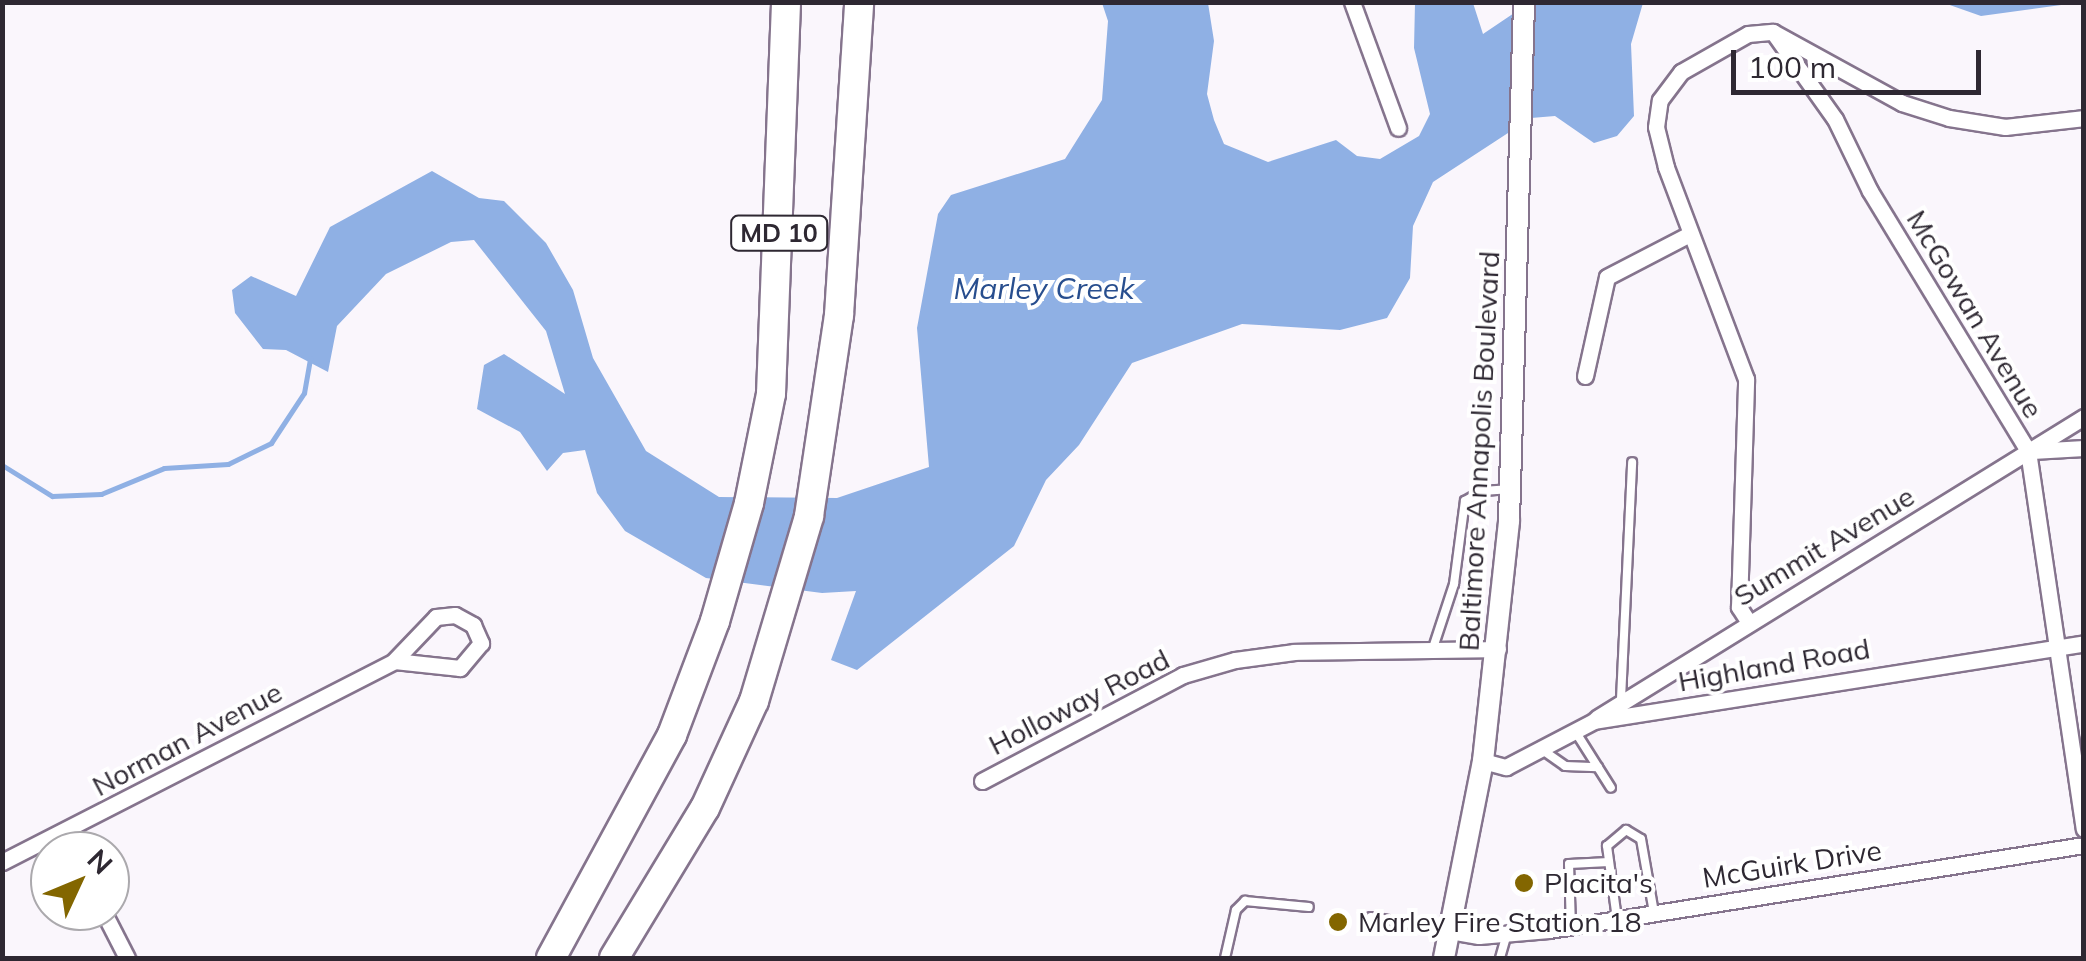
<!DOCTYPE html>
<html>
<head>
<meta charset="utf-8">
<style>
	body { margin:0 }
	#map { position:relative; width:2086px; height:961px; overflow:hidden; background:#faf6fc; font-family:Mulish,sans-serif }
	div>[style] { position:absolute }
	.water>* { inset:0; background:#8fb0e4 }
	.stream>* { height:5px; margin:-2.5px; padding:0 2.5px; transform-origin:2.5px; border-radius:2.5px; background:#8fb0e4 }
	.roads { filter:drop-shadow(2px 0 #85748d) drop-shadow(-2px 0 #85748d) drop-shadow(0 2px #85748d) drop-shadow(0 -2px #85748d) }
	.service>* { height:8px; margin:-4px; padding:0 4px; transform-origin:4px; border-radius:4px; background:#fff }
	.minor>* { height:15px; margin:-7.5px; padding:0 7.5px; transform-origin:7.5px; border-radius:7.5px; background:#fff }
	.secondary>* { height:20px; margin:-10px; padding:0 10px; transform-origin:10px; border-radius:10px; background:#fff }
	.motorway>* { height:28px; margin:-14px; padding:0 14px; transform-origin:14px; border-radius:14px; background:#fff }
	.dots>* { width:28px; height:28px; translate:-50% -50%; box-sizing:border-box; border:5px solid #fff; border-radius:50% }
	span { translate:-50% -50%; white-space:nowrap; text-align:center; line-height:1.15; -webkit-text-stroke:8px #fff; paint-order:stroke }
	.shield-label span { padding:2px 8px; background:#fff; border:2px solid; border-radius:8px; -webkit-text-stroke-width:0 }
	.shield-label { font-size:25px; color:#2e2832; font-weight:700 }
	.street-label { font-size:28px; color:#2e2832 }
	.poi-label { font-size:28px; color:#2e2832 }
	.left { translate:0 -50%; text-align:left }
	.water-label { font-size:30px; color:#284e8e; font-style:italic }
	.frame { position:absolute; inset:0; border:5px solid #2e2832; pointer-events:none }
	.north { position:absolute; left:30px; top:831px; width:100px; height:100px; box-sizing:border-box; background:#fff; border:2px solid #aba9ad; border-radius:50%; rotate:46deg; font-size:28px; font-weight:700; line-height:40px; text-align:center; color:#2e2832 }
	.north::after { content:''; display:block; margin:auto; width:35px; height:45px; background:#836600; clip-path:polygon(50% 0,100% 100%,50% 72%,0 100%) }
	.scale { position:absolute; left:1731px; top:50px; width:250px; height:45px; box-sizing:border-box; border:5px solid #2e2832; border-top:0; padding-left:12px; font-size:30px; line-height:35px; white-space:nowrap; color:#2e2832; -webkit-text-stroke:8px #fff; paint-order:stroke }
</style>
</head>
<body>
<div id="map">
	<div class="water">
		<i style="clip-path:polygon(2083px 2px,1981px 16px,1944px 3px,1944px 2px)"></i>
		<i style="clip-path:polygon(1102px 3px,1208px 3px,1214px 41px,1207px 94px,1214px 120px,1224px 144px,1268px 162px,1336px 140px,1357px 156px,1380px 159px,1419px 136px,1430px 114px,1414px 48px,1415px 3px,1473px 3px,1483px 34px,1529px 3px,1643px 3px,1631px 44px,1634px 116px,1617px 136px,1594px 143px,1555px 116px,1531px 118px,1433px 182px,1413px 226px,1410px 278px,1387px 318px,1340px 330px,1242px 324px,1132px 363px,1079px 445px,1046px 480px,1014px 546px,857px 670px,831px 660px,856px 591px,822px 593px,706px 578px,625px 531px,597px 493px,585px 450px,563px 453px,547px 471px,520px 432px,477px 409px,484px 365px,504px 354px,565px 394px,546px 331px,474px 240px,451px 242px,386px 274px,337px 326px,328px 372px,286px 350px,263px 349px,235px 313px,232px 290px,251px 276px,296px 296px,330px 227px,432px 171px,479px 198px,504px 201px,546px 243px,573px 290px,593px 358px,646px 451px,719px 497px,837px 498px,929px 467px,917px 328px,938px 214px,951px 195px,1065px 159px,1102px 100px,1108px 21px)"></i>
	</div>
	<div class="stream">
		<i style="left:2px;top:465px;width:59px;rotate:31.8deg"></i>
		<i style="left:52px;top:496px;width:49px;rotate:-2.3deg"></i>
		<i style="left:101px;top:494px;width:68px;rotate:-22.4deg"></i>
		<i style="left:164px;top:468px;width:64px;rotate:-3.6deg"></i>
		<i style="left:228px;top:464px;width:48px;rotate:-26deg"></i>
		<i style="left:271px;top:443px;width:60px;rotate:-56.6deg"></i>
		<i style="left:304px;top:393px;width:35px;rotate:-80deg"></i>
	</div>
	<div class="roads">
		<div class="service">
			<i style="left:1432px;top:651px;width:71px;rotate:-71.8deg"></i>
			<i style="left:1454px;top:584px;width:84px;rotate:-82.5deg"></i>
			<i style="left:1465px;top:501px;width:20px;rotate:-30deg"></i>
			<i style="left:1482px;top:491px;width:26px;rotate:-4deg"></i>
			<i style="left:1621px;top:699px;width:237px;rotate:-87.3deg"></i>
			<i style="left:1575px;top:731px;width:67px;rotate:57.7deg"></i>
			<i style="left:1541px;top:749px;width:29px;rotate:35deg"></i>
			<i style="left:1565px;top:766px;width:33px;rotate:2deg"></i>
			<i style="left:1371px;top:917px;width:75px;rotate:10deg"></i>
			<i style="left:1617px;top:919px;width:74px;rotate:-97.8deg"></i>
			<i style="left:1607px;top:846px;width:25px;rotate:-40deg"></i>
			<i style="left:1626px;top:830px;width:17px;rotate:31deg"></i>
			<i style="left:1641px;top:839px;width:75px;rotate:80deg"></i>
			<i style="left:1571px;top:927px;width:63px;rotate:-91.8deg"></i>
			<i style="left:1569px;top:864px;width:40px;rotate:-2.9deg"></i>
			<i style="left:1225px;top:958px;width:49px;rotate:-77.1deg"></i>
			<i style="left:1236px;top:910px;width:13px;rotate:-45deg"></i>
			<i style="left:1245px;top:901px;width:64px;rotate:5.4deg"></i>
			<i style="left:1500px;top:958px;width:25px;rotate:-74deg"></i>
		</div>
		<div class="minor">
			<i style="left:1352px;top:2px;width:134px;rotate:69.9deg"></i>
			<i style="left:1775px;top:35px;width:103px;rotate:54.5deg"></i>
			<i style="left:1835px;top:119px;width:80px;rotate:64.1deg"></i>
			<i style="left:1870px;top:191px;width:304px;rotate:58.7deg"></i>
			<i style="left:2028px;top:451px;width:382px;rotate:81.6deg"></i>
			<i style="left:1585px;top:376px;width:101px;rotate:-77.5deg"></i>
			<i style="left:1607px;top:277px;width:93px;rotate:-27.4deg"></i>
			<i style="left:2032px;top:451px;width:52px;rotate:-3.3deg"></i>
			<i style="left:1748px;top:621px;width:17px;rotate:-123deg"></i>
			<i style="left:1739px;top:607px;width:228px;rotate:-88.2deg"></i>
			<i style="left:1746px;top:379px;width:227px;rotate:-110.7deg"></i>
			<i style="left:1666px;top:167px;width:41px;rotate:-104deg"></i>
			<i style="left:1656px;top:127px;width:27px;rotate:-82deg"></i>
			<i style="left:1660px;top:100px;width:35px;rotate:-53deg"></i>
			<i style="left:1681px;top:72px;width:77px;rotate:-29.6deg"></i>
			<i style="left:1748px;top:34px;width:25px;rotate:-5deg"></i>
			<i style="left:1773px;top:32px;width:147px;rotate:28.8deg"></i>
			<i style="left:1902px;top:103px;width:49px;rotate:17.7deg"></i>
			<i style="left:1949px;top:118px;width:57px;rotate:9.1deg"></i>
			<i style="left:2005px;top:127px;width:80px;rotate:-6.5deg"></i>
			<i style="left:1597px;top:718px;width:573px;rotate:-31.72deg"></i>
			<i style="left:1483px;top:761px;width:24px;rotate:15deg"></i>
			<i style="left:1506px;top:767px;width:99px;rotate:-27.6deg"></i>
			<i style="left:1594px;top:721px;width:496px;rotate:-9deg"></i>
			<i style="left:982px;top:781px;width:227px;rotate:-27.8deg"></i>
			<i style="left:1183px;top:675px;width:54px;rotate:-16.1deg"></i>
			<i style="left:1235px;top:660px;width:60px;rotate:-7.7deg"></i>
			<i style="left:1294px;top:652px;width:204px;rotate:-0.8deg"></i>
			<i style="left:64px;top:831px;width:22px;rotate:63deg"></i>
			<i style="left:2px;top:862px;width:441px;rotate:-27.1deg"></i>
			<i style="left:394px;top:661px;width:61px;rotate:-46.3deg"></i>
			<i style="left:436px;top:617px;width:19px;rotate:-6deg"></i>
			<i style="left:455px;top:615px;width:21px;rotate:29deg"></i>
			<i style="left:473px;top:625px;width:20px;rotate:66deg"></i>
			<i style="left:481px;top:643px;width:33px;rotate:130deg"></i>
			<i style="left:460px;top:668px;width:66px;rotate:-173.9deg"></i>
			<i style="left:103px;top:911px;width:53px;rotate:62.9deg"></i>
			<i style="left:1450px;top:931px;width:29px;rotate:10deg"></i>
			<i style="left:1479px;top:936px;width:70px;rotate:-4.9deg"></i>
			<i style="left:1549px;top:930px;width:542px;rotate:-9.03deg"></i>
		</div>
		<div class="secondary">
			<i style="left:1444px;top:958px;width:201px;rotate:-78.8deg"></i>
			<i style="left:1483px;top:761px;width:241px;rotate:-83.8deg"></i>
			<i style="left:1509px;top:521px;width:519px;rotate:-88.34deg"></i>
		</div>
		<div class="motorway">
			<i style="left:551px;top:958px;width:254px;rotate:-61.5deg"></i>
			<i style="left:672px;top:735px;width:122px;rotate:-69.3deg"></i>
			<i style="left:715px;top:621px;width:123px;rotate:-73.9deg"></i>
			<i style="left:749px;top:503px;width:111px;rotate:-78.6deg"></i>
			<i style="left:771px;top:394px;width:392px;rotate:-87.8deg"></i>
			<i style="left:614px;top:958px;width:175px;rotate:-58.8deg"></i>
			<i style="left:705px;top:808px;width:118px;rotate:-65.4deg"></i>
			<i style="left:754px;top:701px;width:193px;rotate:-73.4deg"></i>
			<i style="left:809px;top:516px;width:203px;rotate:-81.5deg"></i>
			<i style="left:839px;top:315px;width:314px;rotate:-86.3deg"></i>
		</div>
	</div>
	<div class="dots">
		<i style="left:1524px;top:883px;background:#836600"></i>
		<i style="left:1338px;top:922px;background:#836600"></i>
	</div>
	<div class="shield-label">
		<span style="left:779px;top:233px">MD 10</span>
	</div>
	<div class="street-label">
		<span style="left:1975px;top:314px;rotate:59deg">McGowan Avenue</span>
		<span style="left:1479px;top:451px;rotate:-87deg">Baltimore Annapolis Boulevard</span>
		<span style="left:1824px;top:546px;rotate:-31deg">Summit Avenue</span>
		<span style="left:1774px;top:665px;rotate:-10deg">Highland Road</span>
		<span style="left:1079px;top:702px;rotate:-27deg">Holloway Road</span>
		<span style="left:187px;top:739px;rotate:-28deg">Norman Avenue</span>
		<span style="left:1792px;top:864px;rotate:-9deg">McGuirk Drive</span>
	</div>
	<div class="poi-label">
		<span class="left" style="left:1544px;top:883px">Placita's</span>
		<span class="left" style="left:1358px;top:922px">Marley Fire Station 18</span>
	</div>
	<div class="water-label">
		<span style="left:1044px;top:288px">Marley Creek</span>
	</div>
	<div class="frame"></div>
	<div class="north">N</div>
	<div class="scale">100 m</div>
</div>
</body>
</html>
